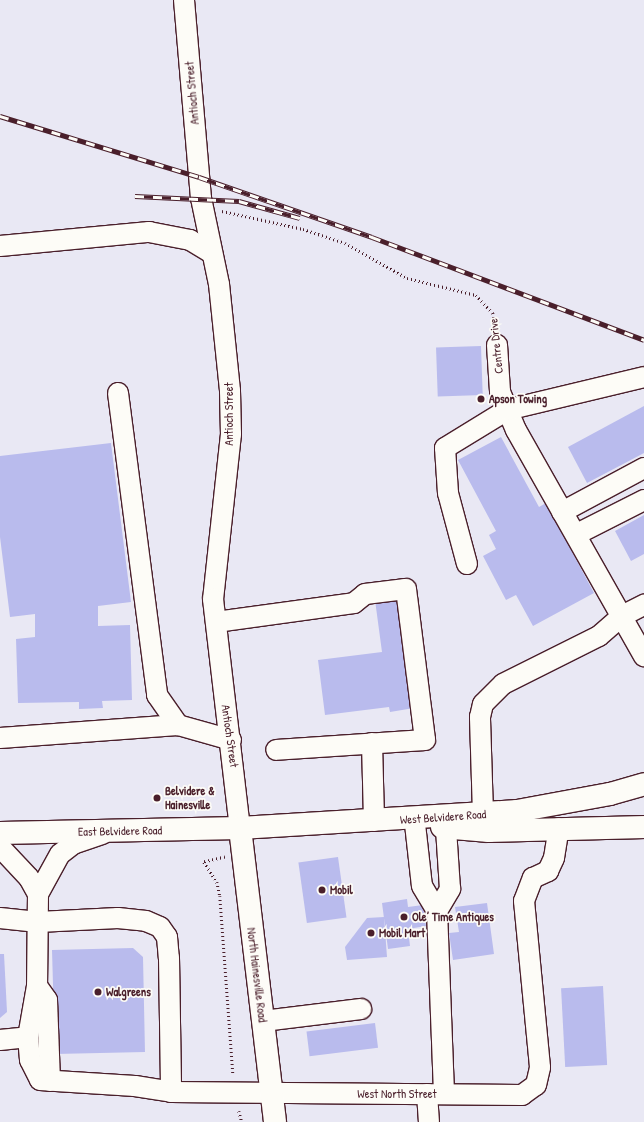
<!DOCTYPE html>
<html>
<head>
<meta charset="utf-8">
<style>
	body { margin:0 }
	#map { position:relative; width:644px; height:1122px; overflow:hidden; background:#e9e8f4; font-family:"Patrick Hand",sans-serif }
	div>[style] { position:absolute }
	.building>* { inset:0; background:#b9bbed; transform-origin:0 0 }
	.path>* { height:2.5px; margin-top:-1.25px; transform-origin:0; background:repeating-linear-gradient(90deg,#4a1f2b 0 1px,transparent 0 4px) }
	.roads { filter:drop-shadow(1px 0 #4a1f2b) drop-shadow(-1px 0 #4a1f2b) drop-shadow(0 1px #4a1f2b) drop-shadow(0 -1px #4a1f2b) }
	.minor>* { height:20px; margin:-10px; padding:0 10px; transform-origin:10px; border-radius:10px; background:#fdfcf7 }
	.major>* { height:22px; margin:-11px; padding:0 11px; transform-origin:11px; border-radius:11px; background:#fdfcf7 }
	.rail>* { height:4.5px; margin-top:-2.25px; transform-origin:0; background:repeating-linear-gradient(90deg,#fdfcf7 0 9px,#4a1f2b 0 18px); box-sizing:border-box; border-block:1px solid #4a1f2b }
	.dots>* { width:11px; height:11px; translate:-50% -50%; box-sizing:border-box; border:2px solid #fdfcf7; border-radius:50% }
	span { translate:-50% -50%; white-space:nowrap; text-align:center; line-height:1.15; -webkit-text-stroke:3.5px #fdfcf7; paint-order:stroke }
	.street-label { font-size:12px; color:#4a1f2b }
	.poi-label { font-size:12px; color:#4a1f2b; font-weight:700 }
	.left { translate:0 -50%; text-align:left }
</style>
</head>
<body>
<div id="map">
	<div class="building">
		<i style="left:481px;top:346px;width:49px;height:45px;rotate:88deg"></i>
		<i style="clip-path:polygon(644px 406px,644px 453px,587px 483px,568px 447px)"></i>
		<i style="clip-path:polygon(501px 437px,539px 507px,546px 503px,594px 593px,533px 626px,516px 595px,506px 600px,483px 556px,496px 549px,489px 535px,496px 531px,458px 460px)"></i>
		<i style="clip-path:polygon(111px 443px,131px 602px,98px 606px,98px 626px,130px 625px,132px 700px,102px 701px,103px 708px,79px 709px,79px 702px,18px 703px,16px 639px,35px 637px,35px 614px,10px 617px,0 537px,0 456px)"></i>
		<i style="clip-path:polygon(644px 515px,644px 554px,631px 561px,615px 531px)"></i>
		<i style="clip-path:polygon(400px 597px,414px 708px,390px 712px,389px 707px,325px 715px,318px 660px,382px 652px,375px 600px)"></i>
		<i style="left:338px;top:857px;width:61px;height:40px;rotate:82deg"></i>
		<i style="clip-path:polygon(407px 899px,408px 907px,423px 905px,426px 926px,408px 929px,410px 946px,388px 949px,382px 903px)"></i>
		<i style="clip-path:polygon(487px 903px,494px 954px,453px 960px,449px 933px,459px 932px,455px 907px)"></i>
		<i style="clip-path:polygon(384px 917px,387px 957px,347px 960px,345px 947px,367px 918px)"></i>
		<i style="clip-path:polygon(133px 948px,143px 957px,145px 1052px,55px 1054px,52px 950px)"></i>
		<i style="clip-path:polygon(0 954px,4px 954px,7px 1012px,0 1018px)"></i>
		<i style="left:603px;top:986px;width:79px;height:42px;rotate:87deg"></i>
		<i style="left:375px;top:1023px;width:25px;height:69px;rotate:83deg"></i>
	</div>
	<div class="path">
		<i style="left:222px;top:211px;width:83px;rotate:12.5deg"></i>
		<i style="left:303px;top:229px;width:44px;rotate:18.4deg"></i>
		<i style="left:345px;top:243px;width:71px;rotate:29.4deg"></i>
		<i style="left:407px;top:278px;width:71px;rotate:13.8deg"></i>
		<i style="left:476px;top:295px;width:25px;rotate:47deg"></i>
		<i style="left:493px;top:313px;width:14px;rotate:82deg"></i>
		<i style="left:225px;top:857px;width:22px;rotate:167deg"></i>
		<i style="left:204px;top:862px;width:24px;rotate:57deg"></i>
		<i style="left:217px;top:882px;width:14px;rotate:78deg"></i>
		<i style="left:220px;top:896px;width:179px;rotate:85.8deg"></i>
		<i style="left:239px;top:1111px;width:11px;rotate:75deg"></i>
	</div>
	<div class="roads">
		<div class="minor">
			<i style="left:184px;top:0;width:199px;rotate:85.1deg"></i>
			<i style="left:201px;top:198px;width:88px;rotate:78.2deg"></i>
			<i style="left:219px;top:284px;width:108px;rotate:84.1deg"></i>
			<i style="left:230px;top:391px;width:43px;rotate:88.7deg"></i>
			<i style="left:231px;top:434px;width:166px;rotate:96.2deg"></i>
			<i style="left:213px;top:599px;width:231px;rotate:83.3deg"></i>
			<i style="left:0;top:246px;width:150px;rotate:-5.4deg"></i>
			<i style="left:149px;top:232px;width:42px;rotate:11deg"></i>
			<i style="left:190px;top:240px;width:26px;rotate:31deg"></i>
			<i style="left:497px;top:345px;width:47px;rotate:86.3deg"></i>
			<i style="left:500px;top:392px;width:41px;rotate:67.2deg"></i>
			<i style="left:516px;top:430px;width:260px;rotate:60.5deg"></i>
			<i style="left:118px;top:393px;width:305px;rotate:82.6deg"></i>
			<i style="left:157px;top:695px;width:37px;rotate:55deg"></i>
			<i style="left:562px;top:512px;width:93px;rotate:-28.2deg"></i>
			<i style="left:577px;top:534px;width:75px;rotate:-26.9deg"></i>
			<i style="left:467px;top:564px;width:73px;rotate:-105deg"></i>
			<i style="left:448px;top:493px;width:45px;rotate:-93.8deg"></i>
			<i style="left:445px;top:448px;width:73px;rotate:-31.5deg"></i>
			<i style="left:507px;top:410px;width:141px;rotate:-13.5deg"></i>
			<i style="left:216px;top:622px;width:139px;rotate:-7.8deg"></i>
			<i style="left:354px;top:603px;width:14px;rotate:-39deg"></i>
			<i style="left:365px;top:594px;width:41px;rotate:-7deg"></i>
			<i style="left:406px;top:589px;width:152px;rotate:82.8deg"></i>
			<i style="left:425px;top:740px;width:149px;rotate:176.2deg"></i>
			<i style="left:0;top:738px;width:178px;rotate:-4.2deg"></i>
			<i style="left:178px;top:725px;width:55px;rotate:15.8deg"></i>
			<i style="left:372px;top:743px;width:78px;rotate:88.5deg"></i>
			<i style="left:483px;top:814px;width:97px;rotate:-91.8deg"></i>
			<i style="left:480px;top:717px;width:13px;rotate:-77deg"></i>
			<i style="left:483px;top:704px;width:28px;rotate:-45deg"></i>
			<i style="left:503px;top:684px;width:107px;rotate:-26.6deg"></i>
			<i style="left:599px;top:636px;width:30px;rotate:-41deg"></i>
			<i style="left:622px;top:616px;width:25px;rotate:-27deg"></i>
			<i style="left:415px;top:824px;width:62px;rotate:83.6deg"></i>
			<i style="left:422px;top:886px;width:29px;rotate:59deg"></i>
			<i style="left:437px;top:911px;width:182px;rotate:87.8deg"></i>
			<i style="left:102px;top:834px;width:31px;rotate:161deg"></i>
			<i style="left:73px;top:844px;width:16px;rotate:142deg"></i>
			<i style="left:60px;top:854px;width:46px;rotate:118.8deg"></i>
			<i style="left:38px;top:894px;width:92px;rotate:90.6deg"></i>
			<i style="left:37px;top:986px;width:52px;rotate:100deg"></i>
			<i style="left:28px;top:1037px;width:23px;rotate:85deg"></i>
			<i style="left:30px;top:1060px;width:22px;rotate:63deg"></i>
			<i style="left:40px;top:1080px;width:95px;rotate:3.6deg"></i>
			<i style="left:135px;top:1086px;width:36px;rotate:9deg"></i>
			<i style="left:0;top:847px;width:42px;rotate:46.9deg"></i>
			<i style="left:29px;top:878px;width:18px;rotate:61deg"></i>
			<i style="left:437px;top:911px;width:26px;rotate:-59deg"></i>
			<i style="left:450px;top:889px;width:61px;rotate:-93.8deg"></i>
			<i style="left:0;top:918px;width:38px;rotate:6deg"></i>
			<i style="left:38px;top:922px;width:80px;rotate:-2.9deg"></i>
			<i style="left:118px;top:918px;width:28px;rotate:6deg"></i>
			<i style="left:146px;top:921px;width:15px;rotate:23deg"></i>
			<i style="left:160px;top:927px;width:12px;rotate:55deg"></i>
			<i style="left:167px;top:937px;width:21px;rotate:85deg"></i>
			<i style="left:169px;top:958px;width:134px;rotate:89.1deg"></i>
			<i style="left:171px;top:1092px;width:351px;rotate:0.5deg"></i>
			<i style="left:522px;top:1095px;width:17px;rotate:-36deg"></i>
			<i style="left:536px;top:1085px;width:18px;rotate:-77deg"></i>
			<i style="left:540px;top:1067px;width:167px;rotate:-95.5deg"></i>
			<i style="left:524px;top:901px;width:25px;rotate:-69deg"></i>
			<i style="left:533px;top:878px;width:17px;rotate:-25deg"></i>
			<i style="left:548px;top:871px;width:14px;rotate:-65deg"></i>
			<i style="left:554px;top:858px;width:30px;rotate:-81deg"></i>
			<i style="left:37px;top:986px;width:17px;rotate:54deg"></i>
			<i style="left:47px;top:1000px;width:81px;rotate:87.9deg"></i>
			<i style="left:263px;top:1021px;width:99px;rotate:-7deg"></i>
			<i style="left:0;top:1040px;width:28px;rotate:-6deg"></i>
			<i style="left:427px;top:1094px;width:28px;rotate:86deg"></i>
		</div>
		<div class="major">
			<i style="left:442px;top:827px;width:47px;rotate:4.9deg"></i>
			<i style="left:489px;top:831px;width:155px;rotate:-1.5deg"></i>
			<i style="left:240px;top:828px;width:296px;rotate:83.2deg"></i>
			<i style="left:0;top:833px;width:240px;rotate:-1.2deg"></i>
			<i style="left:240px;top:828px;width:278px;rotate:-3.5deg"></i>
			<i style="left:517px;top:811px;width:95px;rotate:-10.4deg"></i>
			<i style="left:610px;top:794px;width:35px;rotate:-16deg"></i>
		</div>
	</div>
	<div class="rail">
		<i style="left:0;top:116px;width:208px;rotate:17deg"></i>
		<i style="left:199px;top:177px;width:183px;rotate:19.1deg"></i>
		<i style="left:372px;top:237px;width:291px;rotate:20.7deg"></i>
		<i style="left:135px;top:196px;width:104px;rotate:2.8deg"></i>
		<i style="left:239px;top:201px;width:63px;rotate:15.6deg"></i>
	</div>
	<div class="dots">
		<i style="left:481px;top:399px;background:#4a1f2b"></i>
		<i style="left:157px;top:798px;background:#4a1f2b"></i>
		<i style="left:322px;top:890px;background:#4a1f2b"></i>
		<i style="left:404px;top:917px;background:#4a1f2b"></i>
		<i style="left:371px;top:933px;background:#4a1f2b"></i>
		<i style="left:98px;top:992px;background:#4a1f2b"></i>
	</div>
	<div class="street-label">
		<span style="left:192px;top:93px;rotate:-95deg">Antioch Street</span>
		<span style="left:496px;top:346px;rotate:-96deg">Centre Drive</span>
		<span style="left:229px;top:414px;rotate:-90deg">Antioch Street</span>
		<span style="left:230px;top:736px;rotate:82deg">Antioch Street</span>
		<span style="left:443px;top:817px;rotate:-4deg">West Belvidere Road</span>
		<span style="left:120px;top:831px;rotate:-1deg">East Belvidere Road</span>
		<span style="left:257px;top:975px;rotate:83deg">North Hainesville Road</span>
		<span style="left:397px;top:1094px">West North Street</span>
	</div>
	<div class="poi-label">
		<span class="left" style="left:489px;top:399px">Apson Towing</span>
		<span class="left" style="left:165px;top:798px">Belvidere &amp;<br>Hainesville</span>
		<span class="left" style="left:330px;top:890px">Mobil</span>
		<span class="left" style="left:412px;top:917px">Ole’ Time Antiques</span>
		<span class="left" style="left:379px;top:933px">Mobil Mart</span>
		<span class="left" style="left:106px;top:992px">Walgreens</span>
	</div>
</div>
</body>
</html>
